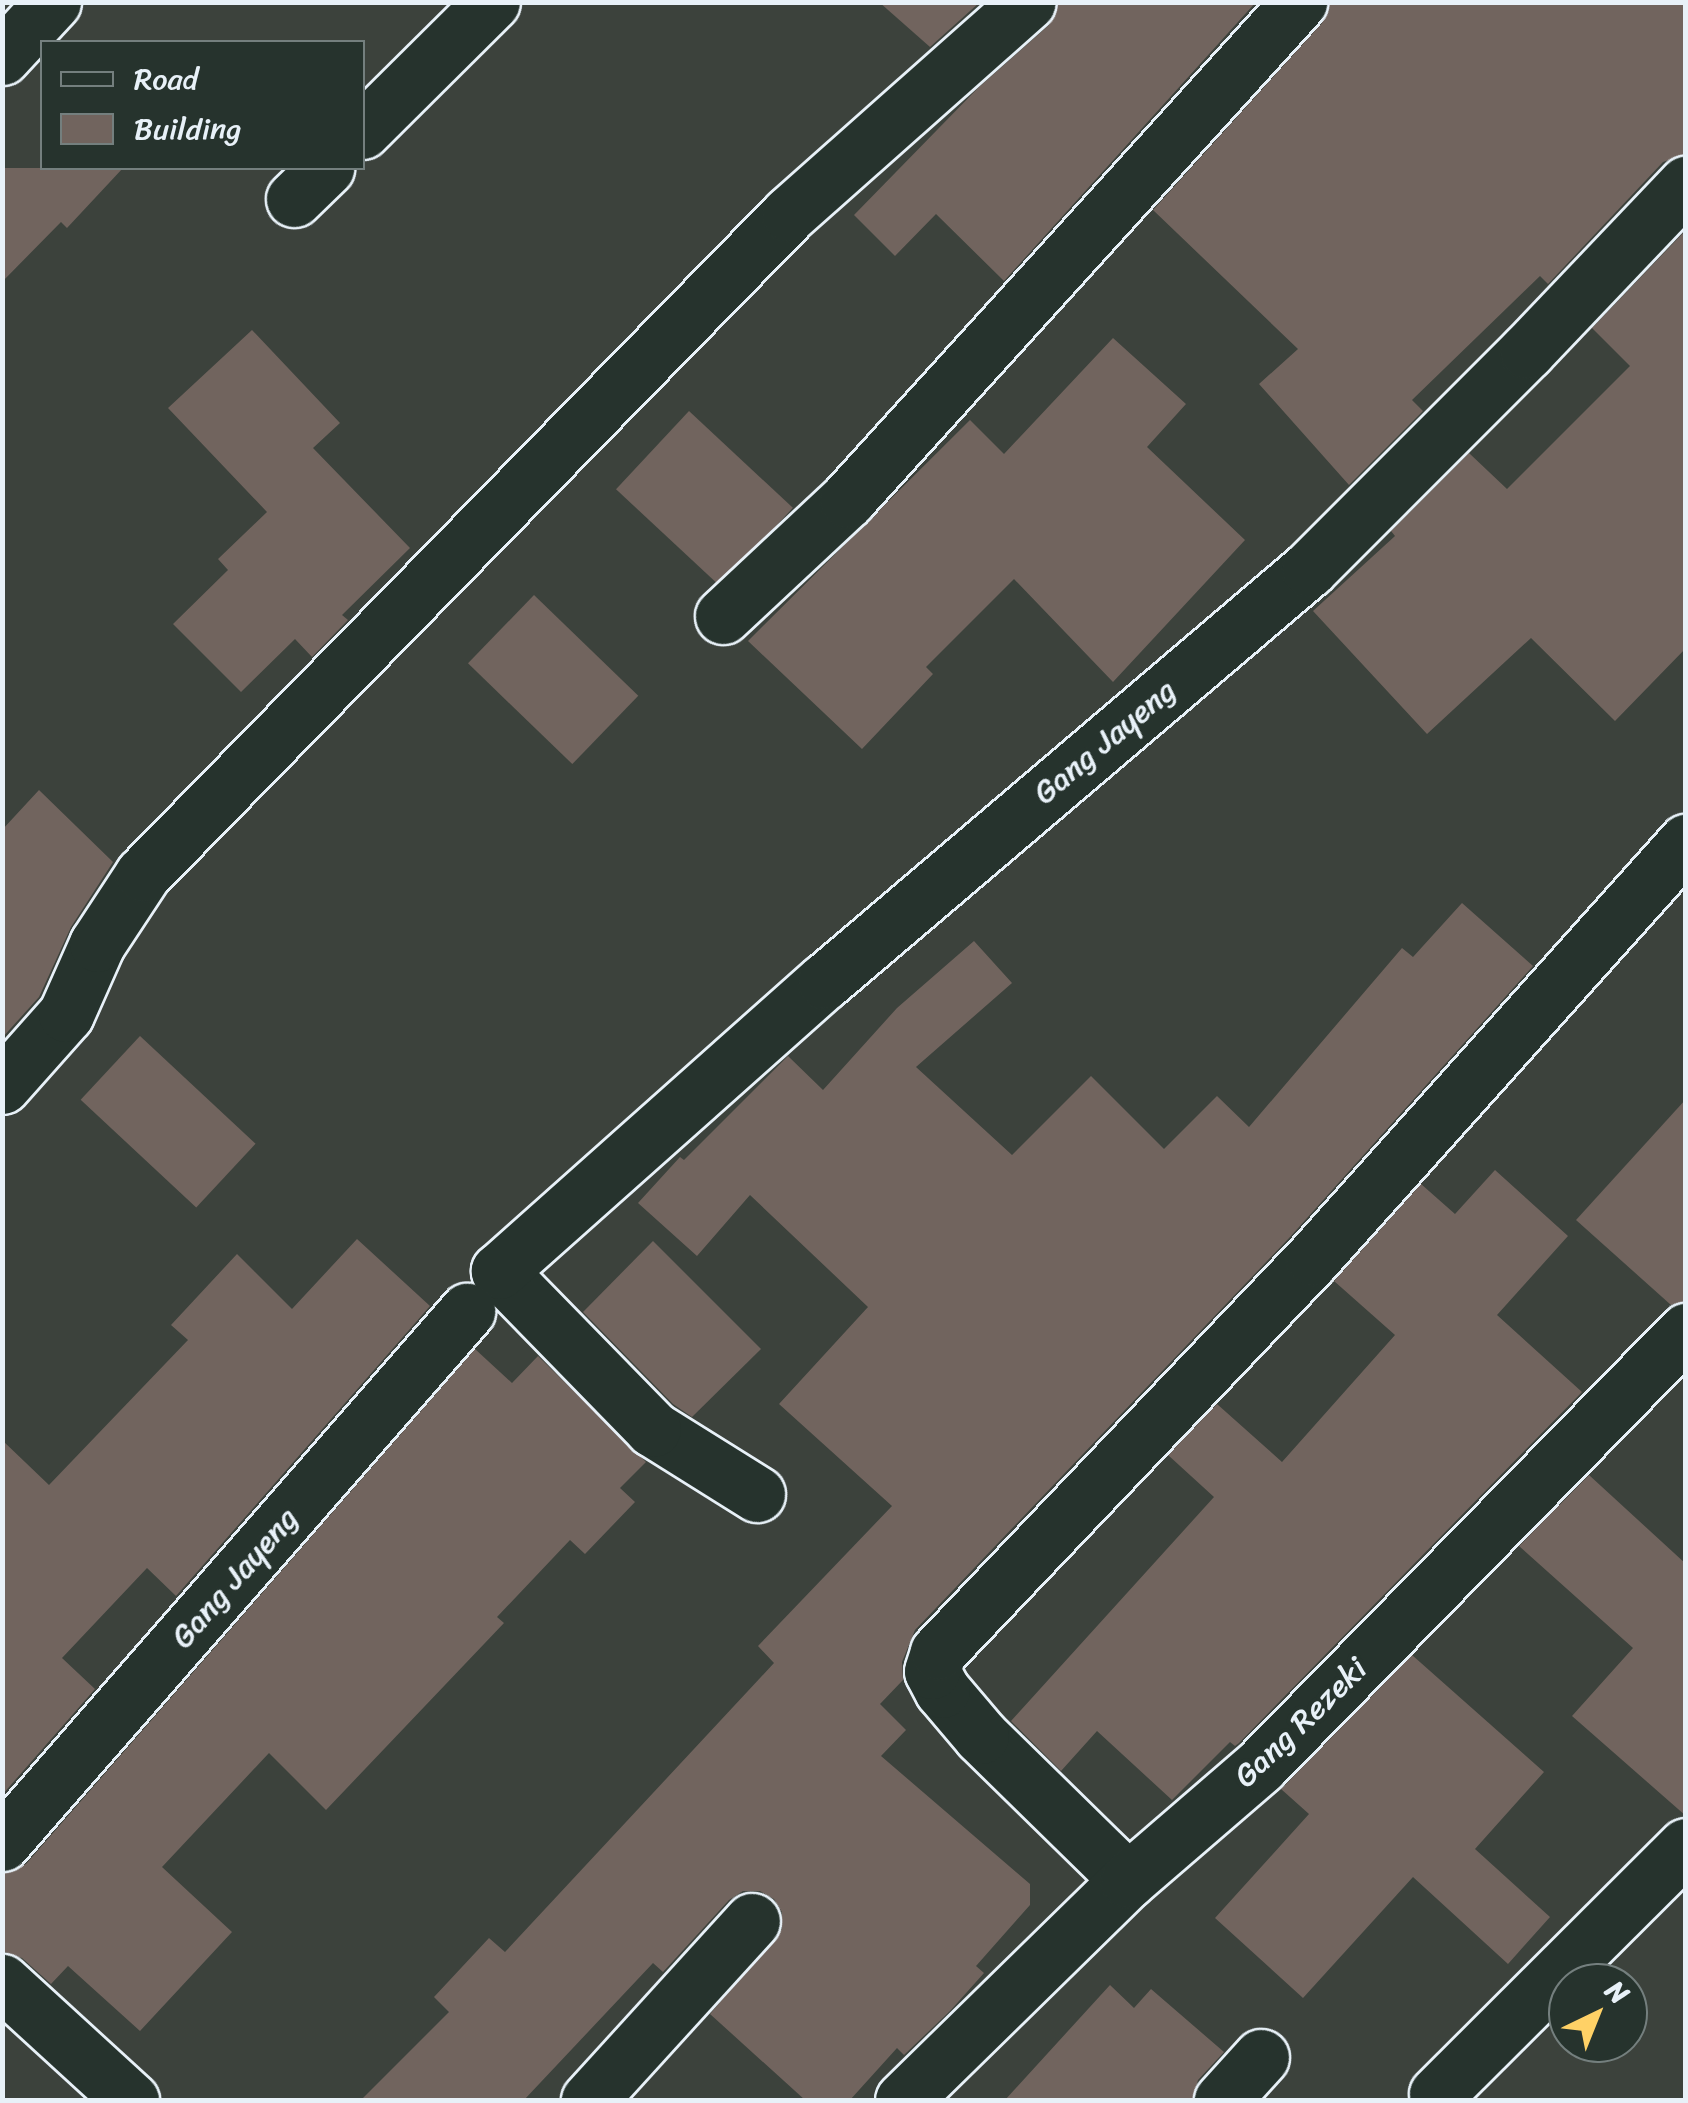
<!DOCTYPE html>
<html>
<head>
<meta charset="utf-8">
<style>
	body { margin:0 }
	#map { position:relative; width:1688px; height:2103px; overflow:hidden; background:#3c423c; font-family:Sriracha,sans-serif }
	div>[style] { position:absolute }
	.building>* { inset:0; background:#71645e; transform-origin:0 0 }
	.roads { filter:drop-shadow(2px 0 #e8f1f8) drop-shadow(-2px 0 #e8f1f8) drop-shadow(0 2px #e8f1f8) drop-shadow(0 -2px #e8f1f8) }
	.street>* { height:55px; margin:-27.5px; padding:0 27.5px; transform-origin:27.5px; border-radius:27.5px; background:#26332d }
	span { translate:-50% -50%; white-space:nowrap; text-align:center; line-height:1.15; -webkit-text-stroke:8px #26332d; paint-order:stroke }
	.street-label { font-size:32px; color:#e8f1f8 }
	.frame { position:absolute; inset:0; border:5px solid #e8f1f8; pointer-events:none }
	.legend { position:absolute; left:40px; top:40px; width:325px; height:130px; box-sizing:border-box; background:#26332d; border:2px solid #747f7e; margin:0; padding:12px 18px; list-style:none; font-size:30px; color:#e8f1f8 }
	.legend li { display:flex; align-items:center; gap:20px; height:50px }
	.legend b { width:50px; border:2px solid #747f7e }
	.north { position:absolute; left:1548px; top:1963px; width:100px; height:100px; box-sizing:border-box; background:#26332d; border:2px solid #747f7e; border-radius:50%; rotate:43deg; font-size:28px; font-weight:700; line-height:40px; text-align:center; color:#e8f1f8 }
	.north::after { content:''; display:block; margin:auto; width:35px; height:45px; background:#ffd166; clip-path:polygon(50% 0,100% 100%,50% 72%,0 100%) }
</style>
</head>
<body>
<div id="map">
	<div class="building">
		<i style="clip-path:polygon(879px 2px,980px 2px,930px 47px)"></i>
		<i style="clip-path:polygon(1058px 2px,1256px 2px,1004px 281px,936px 214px,895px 256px,854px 215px,978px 88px,1049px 25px)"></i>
		<i style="clip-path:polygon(1329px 2px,1686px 2px,1686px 154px,1663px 162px,1548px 284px,1540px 276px,1412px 400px,1423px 411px,1349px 485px,1259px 384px,1298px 349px,1153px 210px,1322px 23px)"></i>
		<i style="clip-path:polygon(2px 168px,123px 168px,67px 228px,61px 222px,2px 282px)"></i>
		<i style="clip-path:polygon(1686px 230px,1686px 648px,1615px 721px,1531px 638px,1427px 734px,1313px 611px,1395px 536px,1391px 531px,1469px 453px,1507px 489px,1630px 366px,1592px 328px)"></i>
		<i style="clip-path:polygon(252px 330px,340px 423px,313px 448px,410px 548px,342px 615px,348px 620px,312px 657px,295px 639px,241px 692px,173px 624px,228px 570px,218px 559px,267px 512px,168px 408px)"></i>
		<i style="clip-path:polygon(1113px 338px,1186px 404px,1147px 447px,1245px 540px,1113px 682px,1014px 579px,926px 667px,933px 674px,862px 749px,748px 641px,970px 420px,1004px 454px)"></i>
		<i style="left:689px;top:411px;width:142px;height:107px;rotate:43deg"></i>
		<i style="left:534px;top:595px;width:145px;height:95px;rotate:44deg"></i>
		<i style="clip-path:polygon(39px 790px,113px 862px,71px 927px,39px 997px,2px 1038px,2px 830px)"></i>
		<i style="clip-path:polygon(1462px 903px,1533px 966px,1290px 1237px,915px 1630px,902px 1662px,903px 1680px,880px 1704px,906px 1730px,881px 1756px,1030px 1884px,1030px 1905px,976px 1966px,984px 1973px,950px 2011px,904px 2055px,897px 2048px,850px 2100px,805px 2100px,710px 2014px,782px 1929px,782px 1912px,774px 1899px,760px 1891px,743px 1891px,729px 1900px,663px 1972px,653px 1963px,524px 2100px,361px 2100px,449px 2012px,434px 1997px,489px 1938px,505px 1952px,774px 1663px,758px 1646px,892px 1506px,779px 1404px,868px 1307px,750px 1195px,697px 1256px,638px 1203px,680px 1157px,684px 1160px,788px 1056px,823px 1090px,897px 1008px,974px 941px,1012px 983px,916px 1067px,1012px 1155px,1091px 1076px,1164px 1149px,1217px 1096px,1249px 1127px,1402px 948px,1413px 957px)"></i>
		<i style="left:140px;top:1036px;width:158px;height:87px;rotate:43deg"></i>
		<i style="clip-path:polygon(1686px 1099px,1686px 1301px,1671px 1305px,1576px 1220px)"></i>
		<i style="clip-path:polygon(1495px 1170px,1568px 1236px,1497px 1315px,1582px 1392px,1239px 1743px,1235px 1746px,1230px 1742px,1172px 1800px,1097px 1731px,1061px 1771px,1011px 1721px,1214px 1497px,1168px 1455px,1217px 1404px,1282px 1462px,1395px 1335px,1334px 1281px,1421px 1184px,1455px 1214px)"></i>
		<i style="clip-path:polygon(357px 1239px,430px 1306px,176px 1596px,147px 1568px,62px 1658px,95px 1689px,2px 1795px,2px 1440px,49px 1485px,188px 1340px,171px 1325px,237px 1254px,292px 1309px)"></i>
		<i style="clip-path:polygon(653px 1241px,761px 1349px,692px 1417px,673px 1404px,583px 1312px)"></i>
		<i style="clip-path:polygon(475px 1349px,512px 1383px,538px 1356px,646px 1462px,620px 1488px,635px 1502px,585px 1554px,570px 1540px,497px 1617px,504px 1623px,326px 1810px,269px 1753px,162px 1867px,232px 1932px,140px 2031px,68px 1966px,51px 1984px,22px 1958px,5px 1952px,2px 1873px,26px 1864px)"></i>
		<i style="clip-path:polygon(1589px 1475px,1686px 1564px,1686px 1816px,1572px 1716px,1633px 1648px,1519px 1546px)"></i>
		<i style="clip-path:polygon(1412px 1655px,1544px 1772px,1475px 1849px,1550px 1917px,1508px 1964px,1413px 1877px,1303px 1998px,1215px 1918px,1309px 1814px,1281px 1789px)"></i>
		<i style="clip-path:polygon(1110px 1985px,1134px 2008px,1151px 1989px,1224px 2052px,1198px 2080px,1192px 2100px,1005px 2100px)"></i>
	</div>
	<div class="roads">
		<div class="street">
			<i style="left:2px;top:57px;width:75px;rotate:-47.2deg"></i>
			<i style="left:362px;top:131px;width:183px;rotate:-44.8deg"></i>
			<i style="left:294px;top:199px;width:45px;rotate:-44.1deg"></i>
			<i style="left:723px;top:616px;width:170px;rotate:-43.1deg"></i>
			<i style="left:847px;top:500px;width:673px;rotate:-47.77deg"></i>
			<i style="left:2px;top:1086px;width:96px;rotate:-48.4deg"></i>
			<i style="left:66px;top:1014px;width:77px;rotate:-66.1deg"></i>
			<i style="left:97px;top:944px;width:84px;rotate:-56.7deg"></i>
			<i style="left:143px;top:874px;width:924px;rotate:-45.61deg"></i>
			<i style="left:789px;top:214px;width:319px;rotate:-41.6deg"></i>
			<i style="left:757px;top:1494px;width:123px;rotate:-148deg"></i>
			<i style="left:653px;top:1429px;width:221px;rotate:-134.3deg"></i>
			<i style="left:499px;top:1271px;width:436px;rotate:-41.7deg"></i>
			<i style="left:825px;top:981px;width:636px;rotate:-40.41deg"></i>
			<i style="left:1309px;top:569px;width:308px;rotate:-45deg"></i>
			<i style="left:1527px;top:351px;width:231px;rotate:-46.4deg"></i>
			<i style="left:2px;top:1843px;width:707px;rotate:-48.84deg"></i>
			<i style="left:1128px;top:1880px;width:206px;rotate:-135.6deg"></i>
			<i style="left:981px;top:1736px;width:60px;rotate:-130.3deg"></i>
			<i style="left:942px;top:1690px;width:21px;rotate:-118deg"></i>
			<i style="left:932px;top:1671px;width:20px;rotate:-72deg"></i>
			<i style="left:938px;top:1652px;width:544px;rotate:-46.42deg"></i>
			<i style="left:1313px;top:1258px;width:559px;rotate:-48.12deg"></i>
			<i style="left:2px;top:1982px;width:175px;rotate:42.5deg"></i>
			<i style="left:1437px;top:2094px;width:351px;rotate:-44.9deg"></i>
			<i style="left:589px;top:2100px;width:242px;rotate:-47.7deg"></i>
			<i style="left:903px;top:2100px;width:315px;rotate:-44.4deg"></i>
			<i style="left:1128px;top:1880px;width:174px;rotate:-40.8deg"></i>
			<i style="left:1260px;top:1766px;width:609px;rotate:-45.6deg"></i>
			<i style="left:1222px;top:2100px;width:58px;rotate:-47.8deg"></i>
		</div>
	</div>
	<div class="street-label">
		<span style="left:1105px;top:742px;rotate:-40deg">Gang Jayeng</span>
		<span style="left:235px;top:1578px;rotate:-49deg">Gang Jayeng</span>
		<span style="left:1301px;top:1723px;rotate:-44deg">Gang Rezeki</span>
	</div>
	<div class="frame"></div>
	<ul class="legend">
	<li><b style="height:12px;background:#26332d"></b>Road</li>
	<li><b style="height:28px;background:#71645e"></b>Building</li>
	</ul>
	<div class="north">N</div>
</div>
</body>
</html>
